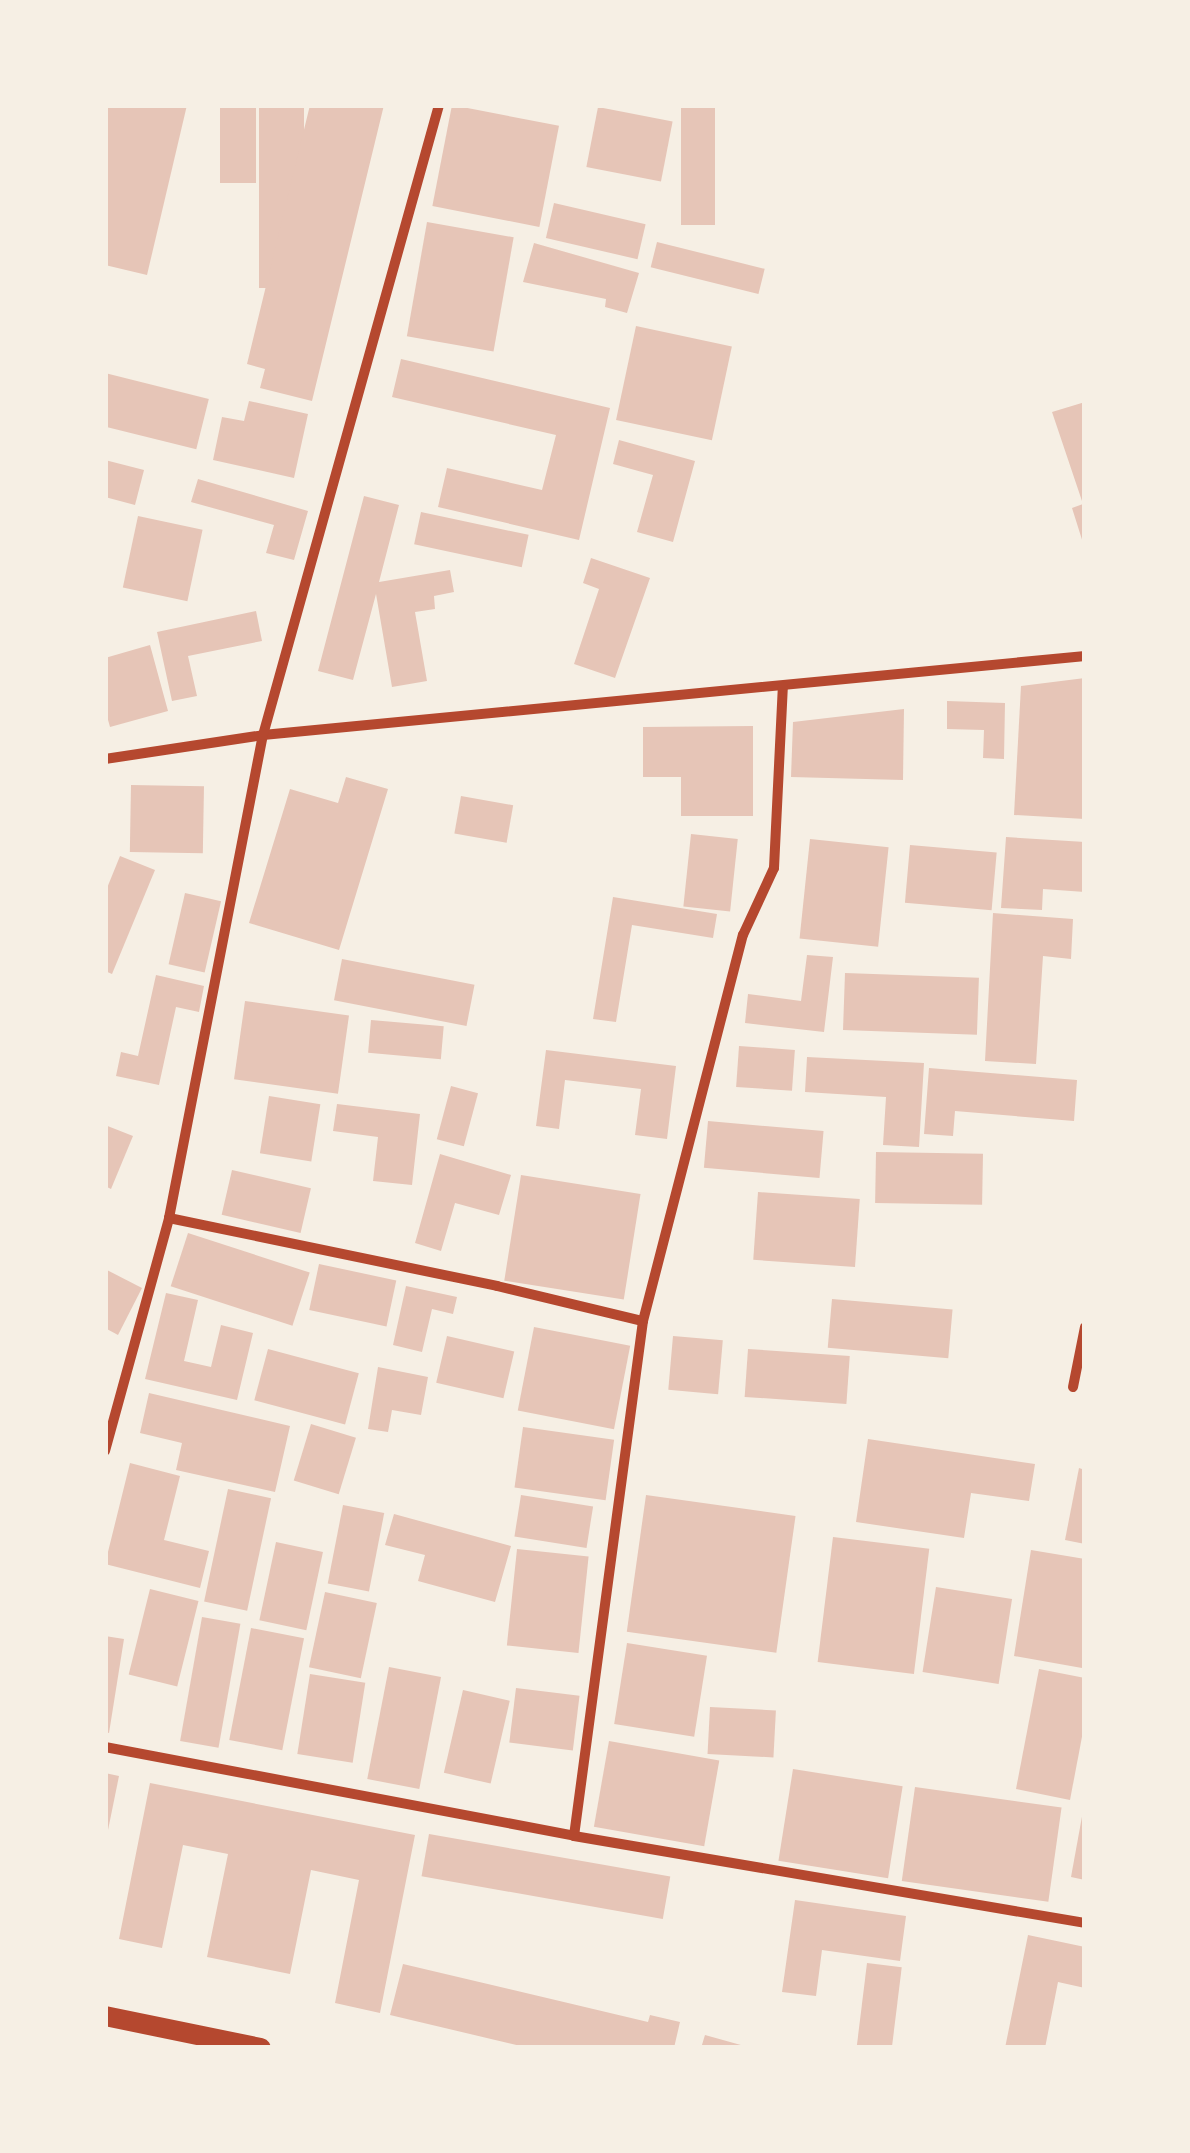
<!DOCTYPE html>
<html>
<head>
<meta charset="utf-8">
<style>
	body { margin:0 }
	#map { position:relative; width:1190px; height:2153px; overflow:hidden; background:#f6efe4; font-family:"Golos Text",sans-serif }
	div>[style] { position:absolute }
	.building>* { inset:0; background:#e6c5b7; transform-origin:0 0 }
	.minor>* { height:10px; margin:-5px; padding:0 5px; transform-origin:5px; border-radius:5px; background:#b5482f }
	.secondary>* { height:20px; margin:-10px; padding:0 10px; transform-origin:10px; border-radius:10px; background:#b5482f }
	span { translate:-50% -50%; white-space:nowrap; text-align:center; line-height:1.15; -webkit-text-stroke:8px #f6efe4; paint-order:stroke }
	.frame { position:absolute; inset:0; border:108px solid #f6efe4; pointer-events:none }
</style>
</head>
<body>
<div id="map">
	<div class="building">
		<i style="clip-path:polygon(105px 105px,187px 105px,147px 275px,105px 265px)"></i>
		<i style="left:220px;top:105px;width:36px;height:78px"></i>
		<i style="left:259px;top:105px;width:45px;height:183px"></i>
		<i style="clip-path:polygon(310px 105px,384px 105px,312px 401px,260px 388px,265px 369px,247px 364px)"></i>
		<i style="left:452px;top:105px;width:109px;height:103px;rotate:11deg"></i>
		<i style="left:681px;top:105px;width:34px;height:120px"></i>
		<i style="left:598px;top:107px;width:76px;height:61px;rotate:11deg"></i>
		<i style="left:554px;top:203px;width:94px;height:36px;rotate:13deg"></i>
		<i style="left:427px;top:222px;width:88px;height:116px;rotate:10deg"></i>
		<i style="left:657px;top:242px;width:111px;height:26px;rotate:14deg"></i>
		<i style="clip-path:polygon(534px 243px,639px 273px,627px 313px,605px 307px,606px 299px,523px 282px)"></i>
		<i style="left:636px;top:326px;width:98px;height:96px;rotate:12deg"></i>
		<i style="clip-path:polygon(401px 359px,610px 408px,579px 540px,438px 507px,447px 468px,542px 490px,556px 435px,392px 397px)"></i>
		<i style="left:105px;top:373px;width:107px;height:52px;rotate:14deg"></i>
		<i style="clip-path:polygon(249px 401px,308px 414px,294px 478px,213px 460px,222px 417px,244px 421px)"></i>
		<i style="clip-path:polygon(1085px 402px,1085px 546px,1084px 546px,1072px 508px,1083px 504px,1052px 412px)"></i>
		<i style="clip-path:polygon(619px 440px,695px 461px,673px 542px,637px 532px,653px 475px,613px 464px)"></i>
		<i style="clip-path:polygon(105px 460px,144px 470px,135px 505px,105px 497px)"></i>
		<i style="clip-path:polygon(198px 479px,308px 511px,294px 560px,266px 553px,274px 525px,191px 502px)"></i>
		<i style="clip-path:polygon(364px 496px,399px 505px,379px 582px,450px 570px,454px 592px,434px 596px,435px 609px,415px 612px,427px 681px,392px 687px,376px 594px,353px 680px,318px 671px)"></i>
		<i style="left:421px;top:512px;width:110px;height:33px;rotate:12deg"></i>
		<i style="left:138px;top:516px;width:66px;height:73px;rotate:12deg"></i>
		<i style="clip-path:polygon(591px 558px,650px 578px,615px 678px,574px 664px,599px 589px,583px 583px)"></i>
		<i style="clip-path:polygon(256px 611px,262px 641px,188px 656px,197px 696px,172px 701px,157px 632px)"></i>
		<i style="clip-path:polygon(150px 645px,168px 711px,110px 727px,105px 709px,105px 658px)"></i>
		<i style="clip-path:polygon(1085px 678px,1085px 819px,1014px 815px,1021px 686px)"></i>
		<i style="clip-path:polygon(947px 701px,1005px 703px,1004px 759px,983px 758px,984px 730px,947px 729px)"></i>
		<i style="clip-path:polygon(904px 709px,903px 780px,791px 777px,793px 722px)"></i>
		<i style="clip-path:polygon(753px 726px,753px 816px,681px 816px,681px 777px,643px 777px,643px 727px)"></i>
		<i style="clip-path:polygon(346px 777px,388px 789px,339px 950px,249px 923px,290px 789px,338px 803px)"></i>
		<i style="left:131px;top:785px;width:73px;height:67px;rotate:1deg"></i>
		<i style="left:461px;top:796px;width:53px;height:38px;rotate:10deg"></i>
		<i style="left:691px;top:834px;width:47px;height:73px;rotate:6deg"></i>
		<i style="clip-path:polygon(1006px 837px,1085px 842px,1085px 892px,1043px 889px,1042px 910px,1001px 908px)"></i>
		<i style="left:810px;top:839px;width:79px;height:100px;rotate:6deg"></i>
		<i style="left:910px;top:845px;width:87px;height:58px;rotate:5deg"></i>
		<i style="clip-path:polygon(120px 856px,155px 870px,112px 974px,105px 971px,105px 893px)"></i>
		<i style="left:185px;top:893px;width:37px;height:73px;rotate:13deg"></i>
		<i style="clip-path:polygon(613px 897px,717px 914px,713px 938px,632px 925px,616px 1022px,593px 1019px)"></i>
		<i style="clip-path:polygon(993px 913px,1073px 919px,1071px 959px,1043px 956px,1036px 1064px,985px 1061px)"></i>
		<i style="clip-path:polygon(807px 955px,833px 957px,824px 1032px,745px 1023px,748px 994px,801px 1001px)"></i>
		<i style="left:342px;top:959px;width:135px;height:42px;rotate:11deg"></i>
		<i style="left:845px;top:973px;width:134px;height:57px;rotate:2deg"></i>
		<i style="clip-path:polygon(156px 975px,204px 986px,199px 1012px,176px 1007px,159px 1085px,116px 1076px,121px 1052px,138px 1056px)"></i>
		<i style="left:245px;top:1001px;width:105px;height:79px;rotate:8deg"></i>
		<i style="left:371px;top:1020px;width:73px;height:33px;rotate:5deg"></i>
		<i style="left:739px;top:1046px;width:56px;height:41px;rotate:4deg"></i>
		<i style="clip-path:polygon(546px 1050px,676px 1066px,667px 1139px,635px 1135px,641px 1089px,565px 1080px,559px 1129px,536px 1126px)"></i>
		<i style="clip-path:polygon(807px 1057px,924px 1063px,919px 1147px,883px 1145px,886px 1097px,805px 1092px)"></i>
		<i style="clip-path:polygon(929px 1068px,1077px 1080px,1074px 1121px,955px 1111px,953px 1136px,924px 1134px)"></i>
		<i style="left:451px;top:1086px;width:28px;height:55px;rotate:15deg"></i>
		<i style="left:269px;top:1096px;width:52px;height:58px;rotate:9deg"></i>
		<i style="clip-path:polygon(337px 1104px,420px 1114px,412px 1185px,373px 1181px,378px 1137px,333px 1131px)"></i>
		<i style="left:708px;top:1121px;width:116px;height:47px;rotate:5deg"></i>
		<i style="clip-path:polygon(105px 1125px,133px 1136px,111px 1189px,105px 1186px)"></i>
		<i style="left:876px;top:1152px;width:107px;height:51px;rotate:1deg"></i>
		<i style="clip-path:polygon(440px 1154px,511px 1175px,499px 1215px,455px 1203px,441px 1251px,415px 1243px)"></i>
		<i style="left:232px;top:1170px;width:81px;height:46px;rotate:13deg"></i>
		<i style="left:521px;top:1175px;width:121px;height:107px;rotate:9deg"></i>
		<i style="left:758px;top:1192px;width:102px;height:68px;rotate:4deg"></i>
		<i style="left:188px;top:1233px;width:128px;height:56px;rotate:18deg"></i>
		<i style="left:319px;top:1264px;width:79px;height:47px;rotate:12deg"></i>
		<i style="clip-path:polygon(105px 1269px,142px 1288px,118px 1335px,105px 1328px)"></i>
		<i style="clip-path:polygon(406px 1286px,457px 1297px,453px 1314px,432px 1309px,422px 1352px,393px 1345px)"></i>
		<i style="clip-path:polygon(166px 1293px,198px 1300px,184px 1361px,211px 1367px,221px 1325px,253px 1333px,237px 1400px,145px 1379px)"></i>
		<i style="left:832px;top:1299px;width:121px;height:49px;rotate:5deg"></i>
		<i style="left:534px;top:1327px;width:98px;height:85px;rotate:11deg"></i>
		<i style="left:447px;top:1336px;width:69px;height:48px;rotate:13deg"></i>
		<i style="left:673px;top:1336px;width:50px;height:54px;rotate:5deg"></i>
		<i style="left:268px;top:1349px;width:94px;height:53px;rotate:15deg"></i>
		<i style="left:748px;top:1349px;width:102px;height:48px;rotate:4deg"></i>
		<i style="clip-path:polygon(378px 1367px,428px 1377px,421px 1415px,392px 1410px,388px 1432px,368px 1429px)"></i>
		<i style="clip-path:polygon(149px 1393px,290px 1426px,275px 1492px,176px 1470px,182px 1443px,140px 1433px)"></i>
		<i style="left:311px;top:1424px;width:47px;height:59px;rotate:17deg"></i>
		<i style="left:523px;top:1427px;width:92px;height:61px;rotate:8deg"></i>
		<i style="clip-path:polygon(868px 1439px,1035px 1464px,1029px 1501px,971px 1493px,964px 1538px,856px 1522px)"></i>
		<i style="clip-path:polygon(130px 1463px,180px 1476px,164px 1540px,209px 1551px,200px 1588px,105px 1564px)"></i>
		<i style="clip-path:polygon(1079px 1468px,1085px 1470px,1085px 1544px,1065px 1540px)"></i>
		<i style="left:228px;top:1489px;width:44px;height:115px;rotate:12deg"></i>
		<i style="left:521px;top:1495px;width:73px;height:42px;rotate:9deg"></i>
		<i style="left:646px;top:1495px;width:151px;height:138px;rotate:8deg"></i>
		<i style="left:343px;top:1505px;width:42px;height:80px;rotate:11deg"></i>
		<i style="clip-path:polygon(394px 1514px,511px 1546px,495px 1602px,418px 1581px,425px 1555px,385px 1545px)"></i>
		<i style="left:833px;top:1537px;width:97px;height:126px;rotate:7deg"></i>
		<i style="left:276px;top:1542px;width:48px;height:80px;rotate:12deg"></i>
		<i style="left:517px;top:1549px;width:72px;height:97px;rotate:6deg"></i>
		<i style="clip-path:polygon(1031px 1550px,1085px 1559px,1082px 1668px,1014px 1656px)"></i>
		<i style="left:936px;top:1587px;width:77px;height:86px;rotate:9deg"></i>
		<i style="left:150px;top:1589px;width:50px;height:88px;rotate:14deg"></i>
		<i style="left:325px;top:1592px;width:53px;height:77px;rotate:12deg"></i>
		<i style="left:202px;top:1617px;width:39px;height:126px;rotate:10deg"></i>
		<i style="left:251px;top:1628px;width:54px;height:114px;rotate:11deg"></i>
		<i style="clip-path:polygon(105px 1636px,124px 1639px,109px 1733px,105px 1732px)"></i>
		<i style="left:627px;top:1643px;width:81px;height:82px;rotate:9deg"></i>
		<i style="left:389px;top:1667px;width:53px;height:114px;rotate:11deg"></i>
		<i style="clip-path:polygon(1039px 1669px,1085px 1678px,1085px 1721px,1070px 1800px,1016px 1789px)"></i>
		<i style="left:310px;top:1674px;width:56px;height:81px;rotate:9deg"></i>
		<i style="left:516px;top:1688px;width:64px;height:55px;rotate:7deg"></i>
		<i style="left:463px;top:1690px;width:48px;height:85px;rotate:13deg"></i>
		<i style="left:710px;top:1707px;width:66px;height:47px;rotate:3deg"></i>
		<i style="left:609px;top:1741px;width:112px;height:87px;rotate:10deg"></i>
		<i style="left:793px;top:1769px;width:111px;height:93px;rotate:9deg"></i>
		<i style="clip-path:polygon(105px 1773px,119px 1776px,107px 1835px,105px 1834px)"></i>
		<i style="clip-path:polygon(150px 1783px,415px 1835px,380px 2013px,335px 2003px,359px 1880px,311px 1870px,290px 1974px,207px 1957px,228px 1854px,183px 1845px,162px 1948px,119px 1939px)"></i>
		<i style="left:915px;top:1787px;width:148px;height:95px;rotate:8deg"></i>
		<i style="clip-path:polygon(1083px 1811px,1085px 1812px,1085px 1880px,1071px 1877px)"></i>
		<i style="left:429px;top:1834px;width:245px;height:43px;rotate:10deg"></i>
		<i style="clip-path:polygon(795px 1900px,906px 1916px,900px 1961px,822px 1950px,816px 1996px,782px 1992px)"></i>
		<i style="clip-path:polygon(1028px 1935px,1085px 1947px,1085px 1988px,1058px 1982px,1045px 2048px,1005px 2048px)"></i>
		<i style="left:867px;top:1963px;width:35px;height:86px;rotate:7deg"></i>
		<i style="clip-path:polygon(403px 1964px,648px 2022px,650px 2015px,680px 2022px,674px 2048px,529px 2048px,390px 2015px)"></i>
		<i style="clip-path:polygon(705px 2035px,748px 2047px,747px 2048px,701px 2048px)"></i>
	</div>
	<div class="minor">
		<i style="left:105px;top:759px;width:160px;rotate:-8.6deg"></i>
		<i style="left:263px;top:735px;width:826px;rotate:-5.49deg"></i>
		<i style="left:169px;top:1218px;width:335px;rotate:11.7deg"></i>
		<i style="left:497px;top:1286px;width:150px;rotate:13.5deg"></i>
		<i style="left:1073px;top:1387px;width:61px;rotate:-78.7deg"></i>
		<i style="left:105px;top:1451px;width:242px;rotate:-74.6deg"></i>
		<i style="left:169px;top:1218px;width:492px;rotate:-79deg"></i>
		<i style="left:263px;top:735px;width:654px;rotate:-74.39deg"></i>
		<i style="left:105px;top:1747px;width:477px;rotate:10.7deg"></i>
		<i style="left:574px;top:1836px;width:518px;rotate:9.66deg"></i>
		<i style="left:574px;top:1836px;width:520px;rotate:-82.37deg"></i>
		<i style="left:643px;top:1321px;width:399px;rotate:-75.5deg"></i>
		<i style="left:743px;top:935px;width:74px;rotate:-65.2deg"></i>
		<i style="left:774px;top:868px;width:182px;rotate:-87.2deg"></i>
	</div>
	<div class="secondary">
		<i style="left:105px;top:2016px;width:159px;rotate:11.6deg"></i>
	</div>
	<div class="frame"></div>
</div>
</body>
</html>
